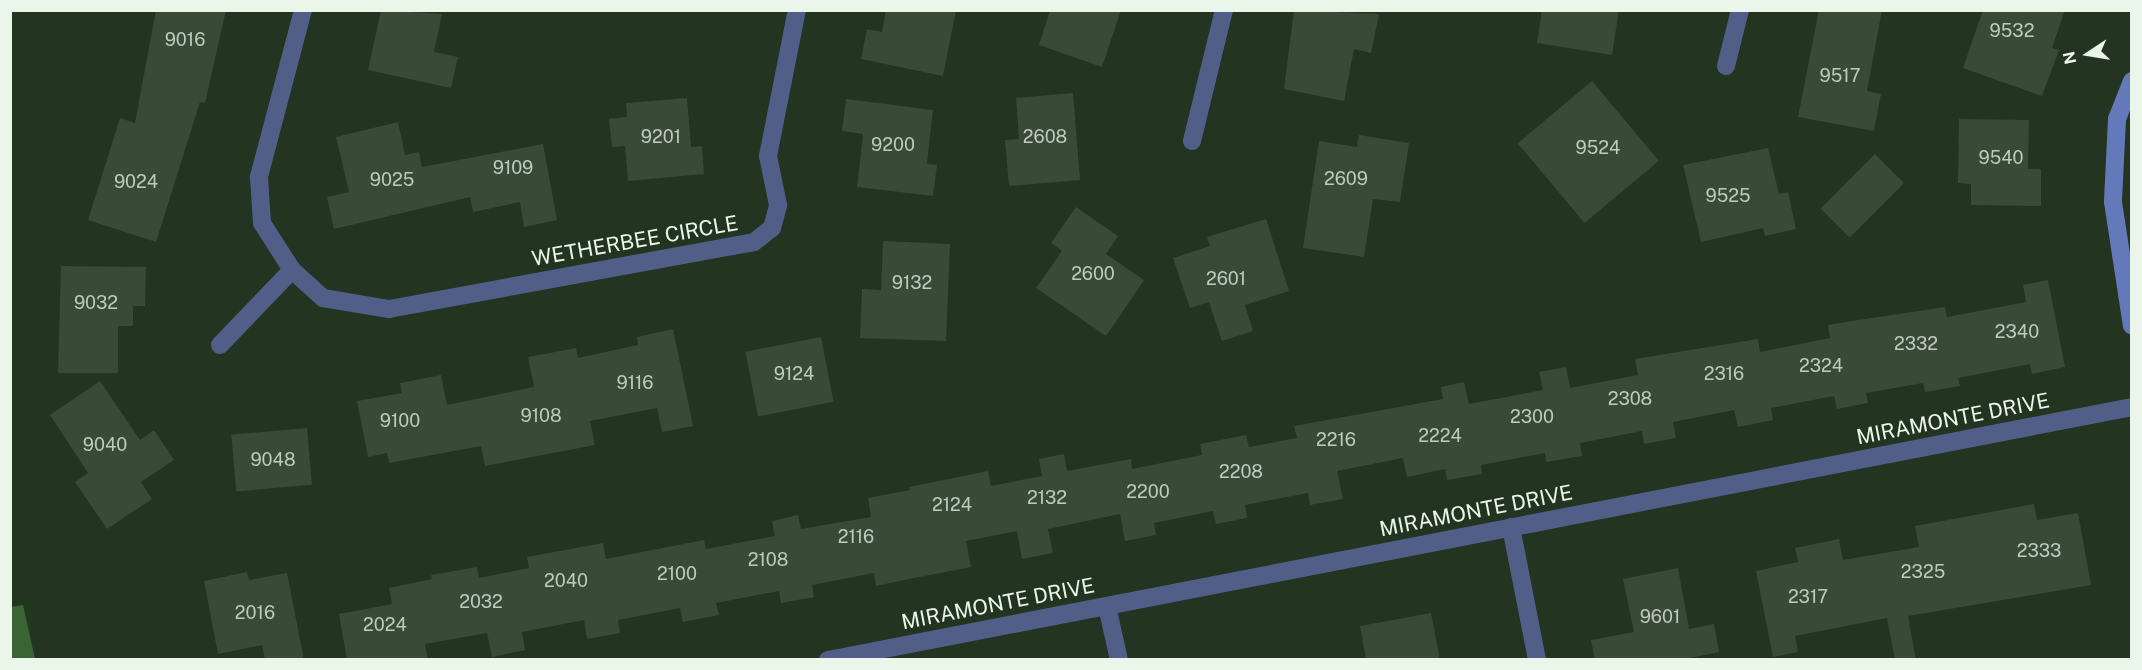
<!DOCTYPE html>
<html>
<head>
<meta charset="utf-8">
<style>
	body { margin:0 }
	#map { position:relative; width:2142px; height:670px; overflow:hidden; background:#233421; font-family:"Public Sans",sans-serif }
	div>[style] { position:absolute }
	.forest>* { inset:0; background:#386533 }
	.building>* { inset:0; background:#394a37; transform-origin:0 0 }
	.street>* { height:18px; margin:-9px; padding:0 9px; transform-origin:9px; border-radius:9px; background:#515f88 }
	.secondary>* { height:18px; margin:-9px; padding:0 9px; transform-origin:9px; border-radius:9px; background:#6479ba }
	span { translate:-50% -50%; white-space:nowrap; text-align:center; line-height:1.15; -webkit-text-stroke:5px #233421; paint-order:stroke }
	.number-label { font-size:18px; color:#becbbd }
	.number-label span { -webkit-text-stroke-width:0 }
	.street-label { font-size:21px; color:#ebf6ea }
	.frame { position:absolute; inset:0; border:12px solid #ebf6ea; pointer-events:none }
	.north { position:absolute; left:2058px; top:24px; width:60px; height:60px; -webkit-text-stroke:4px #233421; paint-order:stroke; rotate:258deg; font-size:16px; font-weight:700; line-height:24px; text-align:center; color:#ebf6ea }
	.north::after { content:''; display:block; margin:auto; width:21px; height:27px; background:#ebf6ea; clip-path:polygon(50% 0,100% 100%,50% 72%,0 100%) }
</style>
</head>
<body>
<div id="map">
	<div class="forest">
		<i style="clip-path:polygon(23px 605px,35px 659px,11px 659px,11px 607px)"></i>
	</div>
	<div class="building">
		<i style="clip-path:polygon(156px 10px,226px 10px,205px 103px,200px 102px,156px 242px,88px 220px,120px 118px,135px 123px)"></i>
		<i style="clip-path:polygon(381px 10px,442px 14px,434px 52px,458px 57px,451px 88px,368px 70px)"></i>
		<i style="clip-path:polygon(886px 10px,956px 10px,943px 76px,861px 59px,867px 29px,882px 32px)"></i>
		<i style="clip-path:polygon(1050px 10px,1121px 10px,1102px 67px,1039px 45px)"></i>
		<i style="clip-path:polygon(1294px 10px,1379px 14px,1371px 53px,1354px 49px,1344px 101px,1284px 89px)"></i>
		<i style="clip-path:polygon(1542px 10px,1619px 10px,1612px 55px,1537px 43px)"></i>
		<i style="clip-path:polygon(1819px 10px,1882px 10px,1867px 91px,1881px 94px,1874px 131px,1798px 117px)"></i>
		<i style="clip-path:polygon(1983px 10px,2065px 10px,2052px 48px,2059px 50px,2042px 96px,1963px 68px)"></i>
		<i style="left:1592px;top:81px;width:104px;height:97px;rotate:50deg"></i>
		<i style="clip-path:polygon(1073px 93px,1080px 180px,1009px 186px,1005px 140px,1019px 139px,1016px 98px)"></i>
		<i style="clip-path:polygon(687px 98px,691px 147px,702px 146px,704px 174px,628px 181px,625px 146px,612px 147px,609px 119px,627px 117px,626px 103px)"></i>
		<i style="clip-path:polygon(846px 99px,933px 110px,927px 164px,937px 165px,933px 196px,857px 187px,863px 134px,842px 131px)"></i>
		<i style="clip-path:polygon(1959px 119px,2029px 120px,2028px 169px,2041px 169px,2041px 206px,1971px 205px,1971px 184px,1958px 183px)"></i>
		<i style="clip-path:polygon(398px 122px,405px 155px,419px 152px,422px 167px,543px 144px,557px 220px,524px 227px,520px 202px,473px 212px,470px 197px,334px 229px,327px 197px,349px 192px,336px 137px)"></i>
		<i style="clip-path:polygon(1359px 135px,1409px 143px,1400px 202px,1373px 199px,1364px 257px,1303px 248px,1319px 141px,1357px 147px)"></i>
		<i style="clip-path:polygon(1768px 148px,1779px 194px,1788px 192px,1796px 229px,1765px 236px,1763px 228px,1701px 242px,1683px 165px)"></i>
		<i style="left:1875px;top:154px;width:41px;height:77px;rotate:45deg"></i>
		<i style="clip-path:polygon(1076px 207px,1118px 236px,1106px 254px,1144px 280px,1106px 336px,1036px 288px,1062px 251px,1051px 243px)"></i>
		<i style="clip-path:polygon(1266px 219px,1289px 291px,1245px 305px,1253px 331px,1222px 341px,1209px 302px,1190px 308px,1173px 258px,1210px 246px,1207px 237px)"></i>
		<i style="clip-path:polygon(883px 241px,950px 244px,946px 341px,860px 338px,862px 289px,881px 290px)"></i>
		<i style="clip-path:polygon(61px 266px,146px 267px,145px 306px,133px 306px,133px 326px,118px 326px,118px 373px,58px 373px)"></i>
		<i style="clip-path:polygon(2048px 280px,2065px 367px,2032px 374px,2030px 364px,1958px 378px,1960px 386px,1925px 392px,1923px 383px,1866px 393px,1868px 403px,1837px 409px,1834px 396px,1771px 408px,1773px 420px,1738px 427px,1734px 410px,1673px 422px,1676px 438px,1644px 444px,1642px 431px,1580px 443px,1582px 456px,1546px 462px,1545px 453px,1481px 465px,1482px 474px,1447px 480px,1445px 469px,1407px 477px,1403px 458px,1337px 471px,1343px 499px,1310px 505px,1308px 493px,1245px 505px,1247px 518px,1216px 524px,1213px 511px,1154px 523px,1156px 535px,1125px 541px,1120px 514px,1048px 529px,1053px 553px,1022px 559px,1017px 531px,966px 541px,971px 567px,909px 579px,876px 586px,874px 573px,812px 585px,814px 597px,781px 603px,779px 591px,716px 603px,719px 615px,683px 622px,680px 608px,618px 620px,620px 633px,587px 639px,584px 620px,522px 632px,525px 650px,492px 657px,487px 633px,425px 644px,428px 660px,347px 660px,339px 614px,392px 604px,389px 588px,432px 579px,431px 575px,477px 567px,479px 578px,529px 568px,527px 557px,603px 543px,606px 559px,704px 540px,706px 549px,775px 536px,772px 521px,798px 515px,801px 529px,871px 517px,868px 498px,910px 490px,909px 487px,988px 471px,991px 486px,1042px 476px,1039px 459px,1064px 454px,1067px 471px,1131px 459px,1132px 469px,1202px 455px,1200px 444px,1246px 435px,1249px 447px,1297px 438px,1294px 426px,1443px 399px,1441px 387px,1464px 382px,1469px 404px,1543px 390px,1539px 372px,1566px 367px,1570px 388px,1638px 375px,1635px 359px,1758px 339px,1760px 352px,1830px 338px,1828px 325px,1852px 321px,1945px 307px,1947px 317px,2026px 302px,2023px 285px)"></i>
		<i style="clip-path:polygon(673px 329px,693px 426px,662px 432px,657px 408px,590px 421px,595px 445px,485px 466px,481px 446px,389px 463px,387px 453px,368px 457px,357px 401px,402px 393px,400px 383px,441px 375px,447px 405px,534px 387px,528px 357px,576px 348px,578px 358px,638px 345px,637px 337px)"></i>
		<i style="left:821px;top:337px;width:66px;height:77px;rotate:79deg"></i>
		<i style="clip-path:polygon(100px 381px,140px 440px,154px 430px,174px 460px,141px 482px,152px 499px,107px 529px,75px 482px,88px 473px,50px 415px)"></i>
		<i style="left:307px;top:428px;width:57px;height:76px;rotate:85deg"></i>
		<i style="clip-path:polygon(2034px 504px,2037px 520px,2078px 513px,2091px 585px,1908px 616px,1916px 660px,1895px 660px,1887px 618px,1795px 636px,1798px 652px,1773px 657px,1756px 571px,1798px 562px,1795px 548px,1839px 539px,1843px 560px,1919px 547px,1915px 526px)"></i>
		<i style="clip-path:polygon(1678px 568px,1689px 629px,1714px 624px,1719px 652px,1681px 660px,1595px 660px,1591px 640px,1634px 632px,1623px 579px)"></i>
		<i style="clip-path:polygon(247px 572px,249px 580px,287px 573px,304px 660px,265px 660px,262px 645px,218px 654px,204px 581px)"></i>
		<i style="clip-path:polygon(1431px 613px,1440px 660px,1366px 660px,1360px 626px)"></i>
	</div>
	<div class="street">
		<i style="left:303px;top:10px;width:173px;rotate:104.8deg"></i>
		<i style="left:259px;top:177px;width:46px;rotate:86.3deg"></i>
		<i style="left:262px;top:223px;width:56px;rotate:57.4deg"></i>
		<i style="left:292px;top:270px;width:42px;rotate:42.1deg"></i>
		<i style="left:323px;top:298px;width:67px;rotate:9.5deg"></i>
		<i style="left:389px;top:309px;width:371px;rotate:-10.4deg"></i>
		<i style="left:754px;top:242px;width:23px;rotate:-38deg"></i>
		<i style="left:772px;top:228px;width:24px;rotate:-75deg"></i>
		<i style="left:778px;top:205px;width:50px;rotate:-101.5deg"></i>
		<i style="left:768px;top:156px;width:149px;rotate:-78.8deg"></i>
		<i style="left:1726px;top:66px;width:58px;rotate:-76deg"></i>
		<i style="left:1192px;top:141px;width:135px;rotate:-76.3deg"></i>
		<i style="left:220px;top:345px;width:104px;rotate:-46.2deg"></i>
		<i style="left:1511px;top:527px;width:136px;rotate:78.9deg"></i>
		<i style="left:1107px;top:606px;width:55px;rotate:77.5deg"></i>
		<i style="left:828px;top:660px;width:1328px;rotate:-10.98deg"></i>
	</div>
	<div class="secondary">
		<i style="left:2132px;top:81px;width:41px;rotate:111.5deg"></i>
		<i style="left:2117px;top:119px;width:83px;rotate:92.8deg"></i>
		<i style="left:2113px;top:202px;width:125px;rotate:81.3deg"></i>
	</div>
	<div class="number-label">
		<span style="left:2012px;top:31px">9532</span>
		<span style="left:185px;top:40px">9016</span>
		<span style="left:1840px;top:76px">9517</span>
		<span style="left:661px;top:137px">9201</span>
		<span style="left:1045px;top:137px">2608</span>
		<span style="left:893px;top:145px">9200</span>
		<span style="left:1598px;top:148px">9524</span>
		<span style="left:2001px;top:158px">9540</span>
		<span style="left:513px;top:168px">9109</span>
		<span style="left:1346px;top:179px">2609</span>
		<span style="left:392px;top:180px">9025</span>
		<span style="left:136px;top:182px">9024</span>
		<span style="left:1728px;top:196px">9525</span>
		<span style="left:1093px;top:274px">2600</span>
		<span style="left:1226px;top:279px">2601</span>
		<span style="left:912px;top:283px">9132</span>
		<span style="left:96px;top:303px">9032</span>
		<span style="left:2017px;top:332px">2340</span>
		<span style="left:1916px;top:344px">2332</span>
		<span style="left:1821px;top:366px">2324</span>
		<span style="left:794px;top:374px">9124</span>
		<span style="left:1724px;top:374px">2316</span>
		<span style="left:635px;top:383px">9116</span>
		<span style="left:1630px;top:399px">2308</span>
		<span style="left:541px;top:416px">9108</span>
		<span style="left:1532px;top:417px">2300</span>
		<span style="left:400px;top:421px">9100</span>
		<span style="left:1440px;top:436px">2224</span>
		<span style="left:1336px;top:440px">2216</span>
		<span style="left:105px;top:445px">9040</span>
		<span style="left:273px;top:460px">9048</span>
		<span style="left:1241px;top:472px">2208</span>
		<span style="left:1148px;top:492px">2200</span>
		<span style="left:1047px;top:498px">2132</span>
		<span style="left:952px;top:505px">2124</span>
		<span style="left:856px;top:537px">2116</span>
		<span style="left:2039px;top:551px">2333</span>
		<span style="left:768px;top:560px">2108</span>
		<span style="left:1923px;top:572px">2325</span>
		<span style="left:677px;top:574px">2100</span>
		<span style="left:566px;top:581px">2040</span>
		<span style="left:1808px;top:597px">2317</span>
		<span style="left:481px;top:602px">2032</span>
		<span style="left:255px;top:613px">2016</span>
		<span style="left:1660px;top:617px">9601</span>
		<span style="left:385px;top:625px">2024</span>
	</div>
	<div class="street-label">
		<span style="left:635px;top:241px;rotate:-10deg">WETHERBEE CIRCLE</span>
		<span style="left:1953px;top:419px;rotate:-11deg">MIRAMONTE DRIVE</span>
		<span style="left:1476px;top:511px;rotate:-11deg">MIRAMONTE DRIVE</span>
		<span style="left:998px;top:604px;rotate:-11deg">MIRAMONTE DRIVE</span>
	</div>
	<div class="frame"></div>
	<div class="north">N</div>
</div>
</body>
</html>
